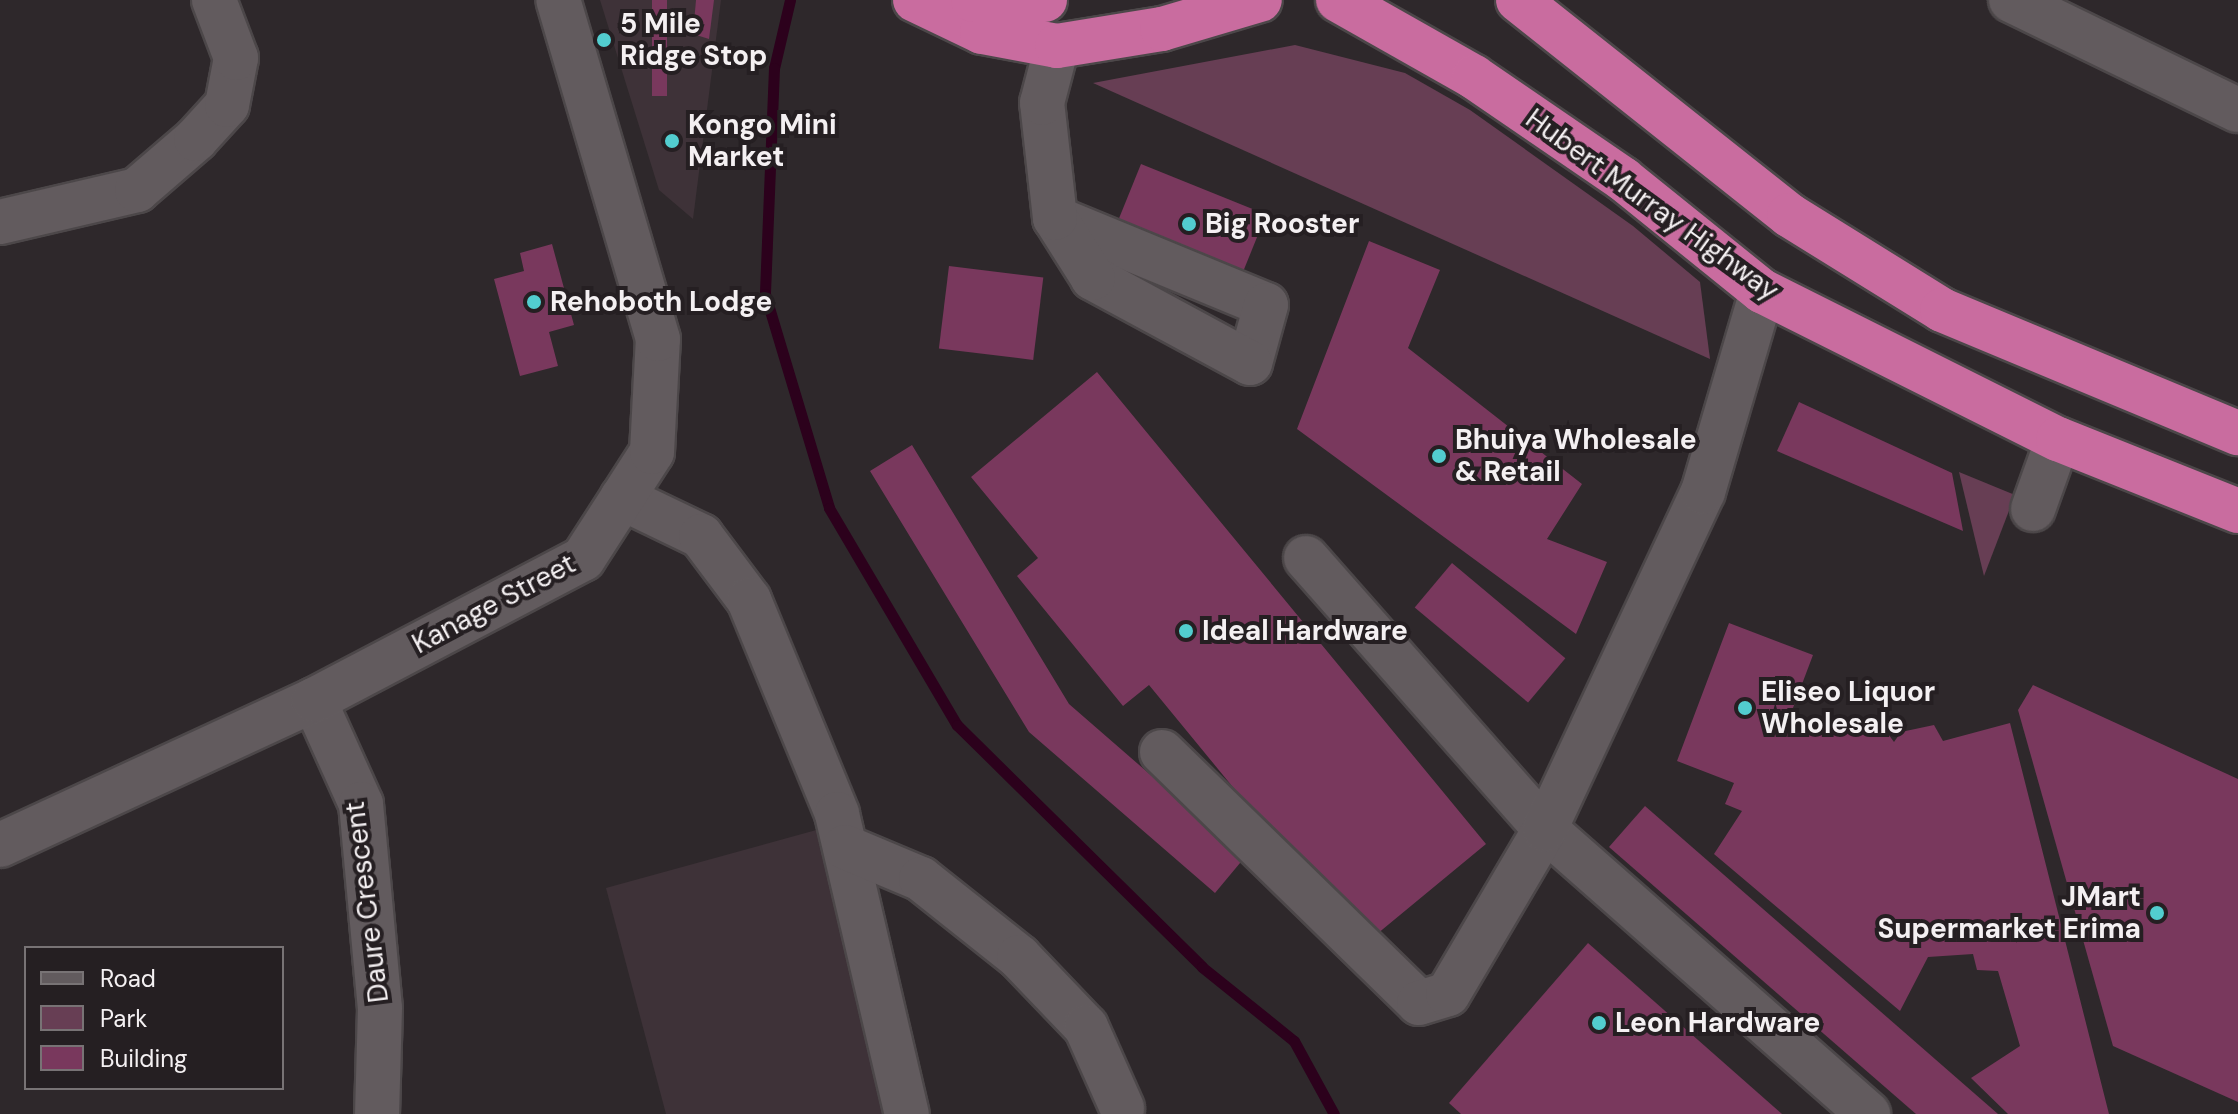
<!DOCTYPE html>
<html>
<head>
<meta charset="utf-8">
<style>
	body { margin:0 }
	#map { position:relative; width:2238px; height:1114px; overflow:hidden; background:#2e282b; font-family:"DM Sans",sans-serif }
	div>[style] { position:absolute }
	.built>* { inset:0; background:#3e3238 }
	.green>* { inset:0; background:#673e54 }
	.stream>* { height:11px; margin:-5.5px; padding:0 5.5px; transform-origin:5.5px; border-radius:5.5px; background:#2c011c }
	.building>* { inset:0; background:#79385d; transform-origin:0 0 }
	.roads { filter:drop-shadow(2px 0 #4c4749) drop-shadow(-2px 0 #4c4749) drop-shadow(0 2px #4c4749) drop-shadow(0 -2px #4c4749) }
	.minor>* { height:44px; margin:-22px; padding:0 22px; transform-origin:22px; border-radius:22px; background:#625b5e }
	.highway>* { height:44px; margin:-22px; padding:0 22px; transform-origin:22px; border-radius:22px; background:#c96c9f }
	.dots>* { width:22px; height:22px; translate:-50% -50%; box-sizing:border-box; border:4px solid #251f22; border-radius:50% }
	span { translate:-50% -50%; white-space:nowrap; text-align:center; line-height:1.15; -webkit-text-stroke:8px #251f22; paint-order:stroke }
	.poi-label { font-size:28px; color:#f4f0f2; font-weight:700 }
	.left { translate:0 -50%; text-align:left }
	.right { translate:-100% -50%; text-align:right }
	.street-label { font-size:28px; color:#f4f0f2 }
	.legend { position:absolute; left:24px; top:946px; width:260px; height:144px; box-sizing:border-box; background:#251f22; border:2px solid #787375; margin:0; padding:10px 14px; list-style:none; font-size:24px; color:#f4f0f2 }
	.legend li { display:flex; align-items:center; gap:16px; height:40px }
	.legend b { width:40px; border:2px solid #787375 }
</style>
</head>
<body>
<div id="map">
	<div class="built">
		<i style="clip-path:polygon(600px 0,721px 0,693px 219px,659px 190px)"></i>
		<i style="clip-path:polygon(820px 829px,893px 1114px,666px 1114px,606px 888px)"></i>
	</div>
	<div class="green">
		<i style="clip-path:polygon(1295px 45px,1405px 73px,1470px 110px,1633px 226px,1700px 282px,1710px 359px,1093px 83px)"></i>
		<i style="clip-path:polygon(1959px 472px,2015px 495px,1984px 576px)"></i>
	</div>
	<div class="stream">
		<i style="left:790px;top:0;width:70px;rotate:103.2deg"></i>
		<i style="left:774px;top:68px;width:226px;rotate:92.3deg"></i>
		<i style="left:765px;top:294px;width:223px;rotate:73.3deg"></i>
		<i style="left:829px;top:508px;width:252px;rotate:59.5deg"></i>
		<i style="left:957px;top:725px;width:344px;rotate:44.6deg"></i>
		<i style="left:1202px;top:967px;width:118px;rotate:38.8deg"></i>
		<i style="left:1294px;top:1041px;width:83px;rotate:61.3deg"></i>
	</div>
	<div class="building">
		<i style="left:652px;top:0;width:15px;height:96px"></i>
		<i style="clip-path:polygon(696px 0,714px 0,709px 39px,693px 34px)"></i>
		<i style="left:1141px;top:164px;width:135px;height:75px;rotate:22deg"></i>
		<i style="clip-path:polygon(1369px 241px,1440px 270px,1408px 348px,1582px 484px,1547px 539px,1607px 562px,1576px 634px,1297px 429px)"></i>
		<i style="clip-path:polygon(552px 244px,574px 325px,549px 332px,558px 366px,520px 376px,494px 279px,524px 271px,520px 253px)"></i>
		<i style="left:949px;top:266px;width:95px;height:83px;rotate:7deg"></i>
		<i style="clip-path:polygon(1097px 372px,1486px 844px,1377px 934px,1356px 908px,1342px 920px,1149px 685px,1123px 706px,1017px 576px,1038px 558px,971px 477px)"></i>
		<i style="clip-path:polygon(1799px 402px,1952px 473px,1963px 531px,1777px 451px)"></i>
		<i style="clip-path:polygon(912px 445px,1069px 704px,1245px 857px,1215px 893px,1029px 732px,870px 471px)"></i>
		<i style="left:1452px;top:563px;width:148px;height:58px;rotate:40deg"></i>
		<i style="clip-path:polygon(1729px 623px,1813px 655px,1782px 737px,1798px 726px,1883px 727px,1894px 742px,1901px 732px,1934px 725px,1943px 741px,2010px 723px,2109px 1114px,2008px 1114px,1971px 1078px,2020px 1046px,1998px 971px,1977px 970px,1973px 954px,1928px 957px,1900px 1011px,1714px 854px,1742px 811px,1725px 804px,1734px 783px,1677px 761px)"></i>
		<i style="clip-path:polygon(2033px 685px,2238px 779px,2238px 1102px,2113px 1046px,2018px 710px)"></i>
		<i style="clip-path:polygon(1645px 806px,1998px 1114px,1916px 1114px,1609px 847px)"></i>
		<i style="clip-path:polygon(1588px 943px,1782px 1114px,1461px 1114px,1449px 1103px)"></i>
	</div>
	<div class="roads">
		<div class="minor">
			<i style="left:2011px;top:0;width:252px;rotate:25.9deg"></i>
			<i style="left:1055px;top:218px;width:228px;rotate:22.4deg"></i>
			<i style="left:1266px;top:305px;width:60px;rotate:105.4deg"></i>
			<i style="left:1250px;top:363px;width:179px;rotate:-151.6deg"></i>
			<i style="left:1093px;top:278px;width:71px;rotate:-122.3deg"></i>
			<i style="left:1055px;top:218px;width:116px;rotate:-96.4deg"></i>
			<i style="left:1042px;top:103px;width:59px;rotate:-75.3deg"></i>
			<i style="left:0;top:222px;width:141px;rotate:-13.1deg"></i>
			<i style="left:137px;top:190px;width:78px;rotate:-40.8deg"></i>
			<i style="left:196px;top:139px;width:46px;rotate:-47.6deg"></i>
			<i style="left:227px;top:105px;width:48px;rotate:-79.2deg"></i>
			<i style="left:236px;top:58px;width:62px;rotate:-110.8deg"></i>
			<i style="left:622px;top:498px;width:88px;rotate:25.7deg"></i>
			<i style="left:701px;top:536px;width:80px;rotate:53.1deg"></i>
			<i style="left:749px;top:600px;width:231px;rotate:67.6deg"></i>
			<i style="left:837px;top:814px;width:308px;rotate:76.9deg"></i>
			<i style="left:2033px;top:509px;width:74px;rotate:-70.3deg"></i>
			<i style="left:1306px;top:558px;width:361px;rotate:48.6deg"></i>
			<i style="left:1545px;top:829px;width:431px;rotate:41.4deg"></i>
			<i style="left:314px;top:700px;width:114px;rotate:65.7deg"></i>
			<i style="left:361px;top:804px;width:205px;rotate:84.7deg"></i>
			<i style="left:380px;top:1008px;width:106px;rotate:91.6deg"></i>
			<i style="left:1162px;top:752px;width:359px;rotate:44.3deg"></i>
			<i style="left:1419px;top:1003px;width:30px;rotate:-17deg"></i>
			<i style="left:1448px;top:994px;width:191px;rotate:-59.5deg"></i>
			<i style="left:1545px;top:829px;width:372px;rotate:-64.9deg"></i>
			<i style="left:1703px;top:492px;width:209px;rotate:-73.6deg"></i>
			<i style="left:0;top:845px;width:346px;rotate:-24.8deg"></i>
			<i style="left:314px;top:700px;width:304px;rotate:-27.7deg"></i>
			<i style="left:583px;top:559px;width:127px;rotate:-57.2deg"></i>
			<i style="left:652px;top:452px;width:113px;rotate:-87deg"></i>
			<i style="left:658px;top:339px;width:353px;rotate:-106.4deg"></i>
			<i style="left:845px;top:847px;width:82px;rotate:22.8deg"></i>
			<i style="left:921px;top:879px;width:125px;rotate:38.5deg"></i>
			<i style="left:1019px;top:957px;width:97px;rotate:46.3deg"></i>
			<i style="left:1086px;top:1027px;width:89px;rotate:66deg"></i>
		</div>
		<div class="highway">
			<i style="left:915px;top:0;width:74px;rotate:25.5deg"></i>
			<i style="left:982px;top:32px;width:76px;rotate:10.6deg"></i>
			<i style="left:1057px;top:46px;width:106px;rotate:-9.2deg"></i>
			<i style="left:1162px;top:29px;width:102px;rotate:-16.5deg"></i>
			<i style="left:973px;top:0;width:72px"></i>
			<i style="left:1338px;top:0;width:156px;rotate:29.5deg"></i>
			<i style="left:1474px;top:77px;width:181px;rotate:34.4deg"></i>
			<i style="left:1623px;top:179px;width:179px;rotate:38.9deg"></i>
			<i style="left:1762px;top:291px;width:331px;rotate:26.6deg"></i>
			<i style="left:2058px;top:439px;width:194px;rotate:21.8deg"></i>
			<i style="left:1518px;top:0;width:346px;rotate:38.4deg"></i>
			<i style="left:1789px;top:215px;width:180px;rotate:31.8deg"></i>
			<i style="left:1942px;top:310px;width:321px;rotate:22.6deg"></i>
		</div>
	</div>
	<div class="dots">
		<i style="left:604px;top:40px;background:#52cdcf"></i>
		<i style="left:672px;top:141px;background:#52cdcf"></i>
		<i style="left:1189px;top:224px;background:#52cdcf"></i>
		<i style="left:534px;top:302px;background:#52cdcf"></i>
		<i style="left:1439px;top:456px;background:#52cdcf"></i>
		<i style="left:1186px;top:631px;background:#52cdcf"></i>
		<i style="left:1745px;top:708px;background:#52cdcf"></i>
		<i style="left:2157px;top:913px;background:#52cdcf"></i>
		<i style="left:1599px;top:1023px;background:#52cdcf"></i>
	</div>
	<div class="poi-label">
		<span class="left" style="left:620px;top:40px">5 Mile<br>Ridge Stop</span>
		<span class="left" style="left:688px;top:141px">Kongo Mini<br>Market</span>
		<span class="left" style="left:1205px;top:224px">Big Rooster</span>
		<span class="left" style="left:550px;top:302px">Rehoboth Lodge</span>
		<span class="left" style="left:1455px;top:456px">Bhuiya Wholesale<br>&amp; Retail</span>
		<span class="left" style="left:1202px;top:631px">Ideal Hardware</span>
		<span class="left" style="left:1761px;top:708px">Eliseo Liquor<br>Wholesale</span>
		<span class="right" style="left:2141px;top:913px">JMart<br>Supermarket Erima</span>
		<span class="left" style="left:1615px;top:1023px">Leon Hardware</span>
	</div>
	<div class="street-label">
		<span style="left:1652px;top:205px;rotate:36deg">Hubert Murray Highway</span>
		<span style="left:494px;top:604px;rotate:-28deg">Kanage Street</span>
		<span style="left:367px;top:902px;rotate:-97deg">Daure Crescent</span>
	</div>
	<ul class="legend">
	<li><b style="height:10px;background:#625b5e"></b>Road</li>
	<li><b style="height:22px;background:#673e54"></b>Park</li>
	<li><b style="height:22px;background:#79385d"></b>Building</li>
	</ul>
</div>
</body>
</html>
